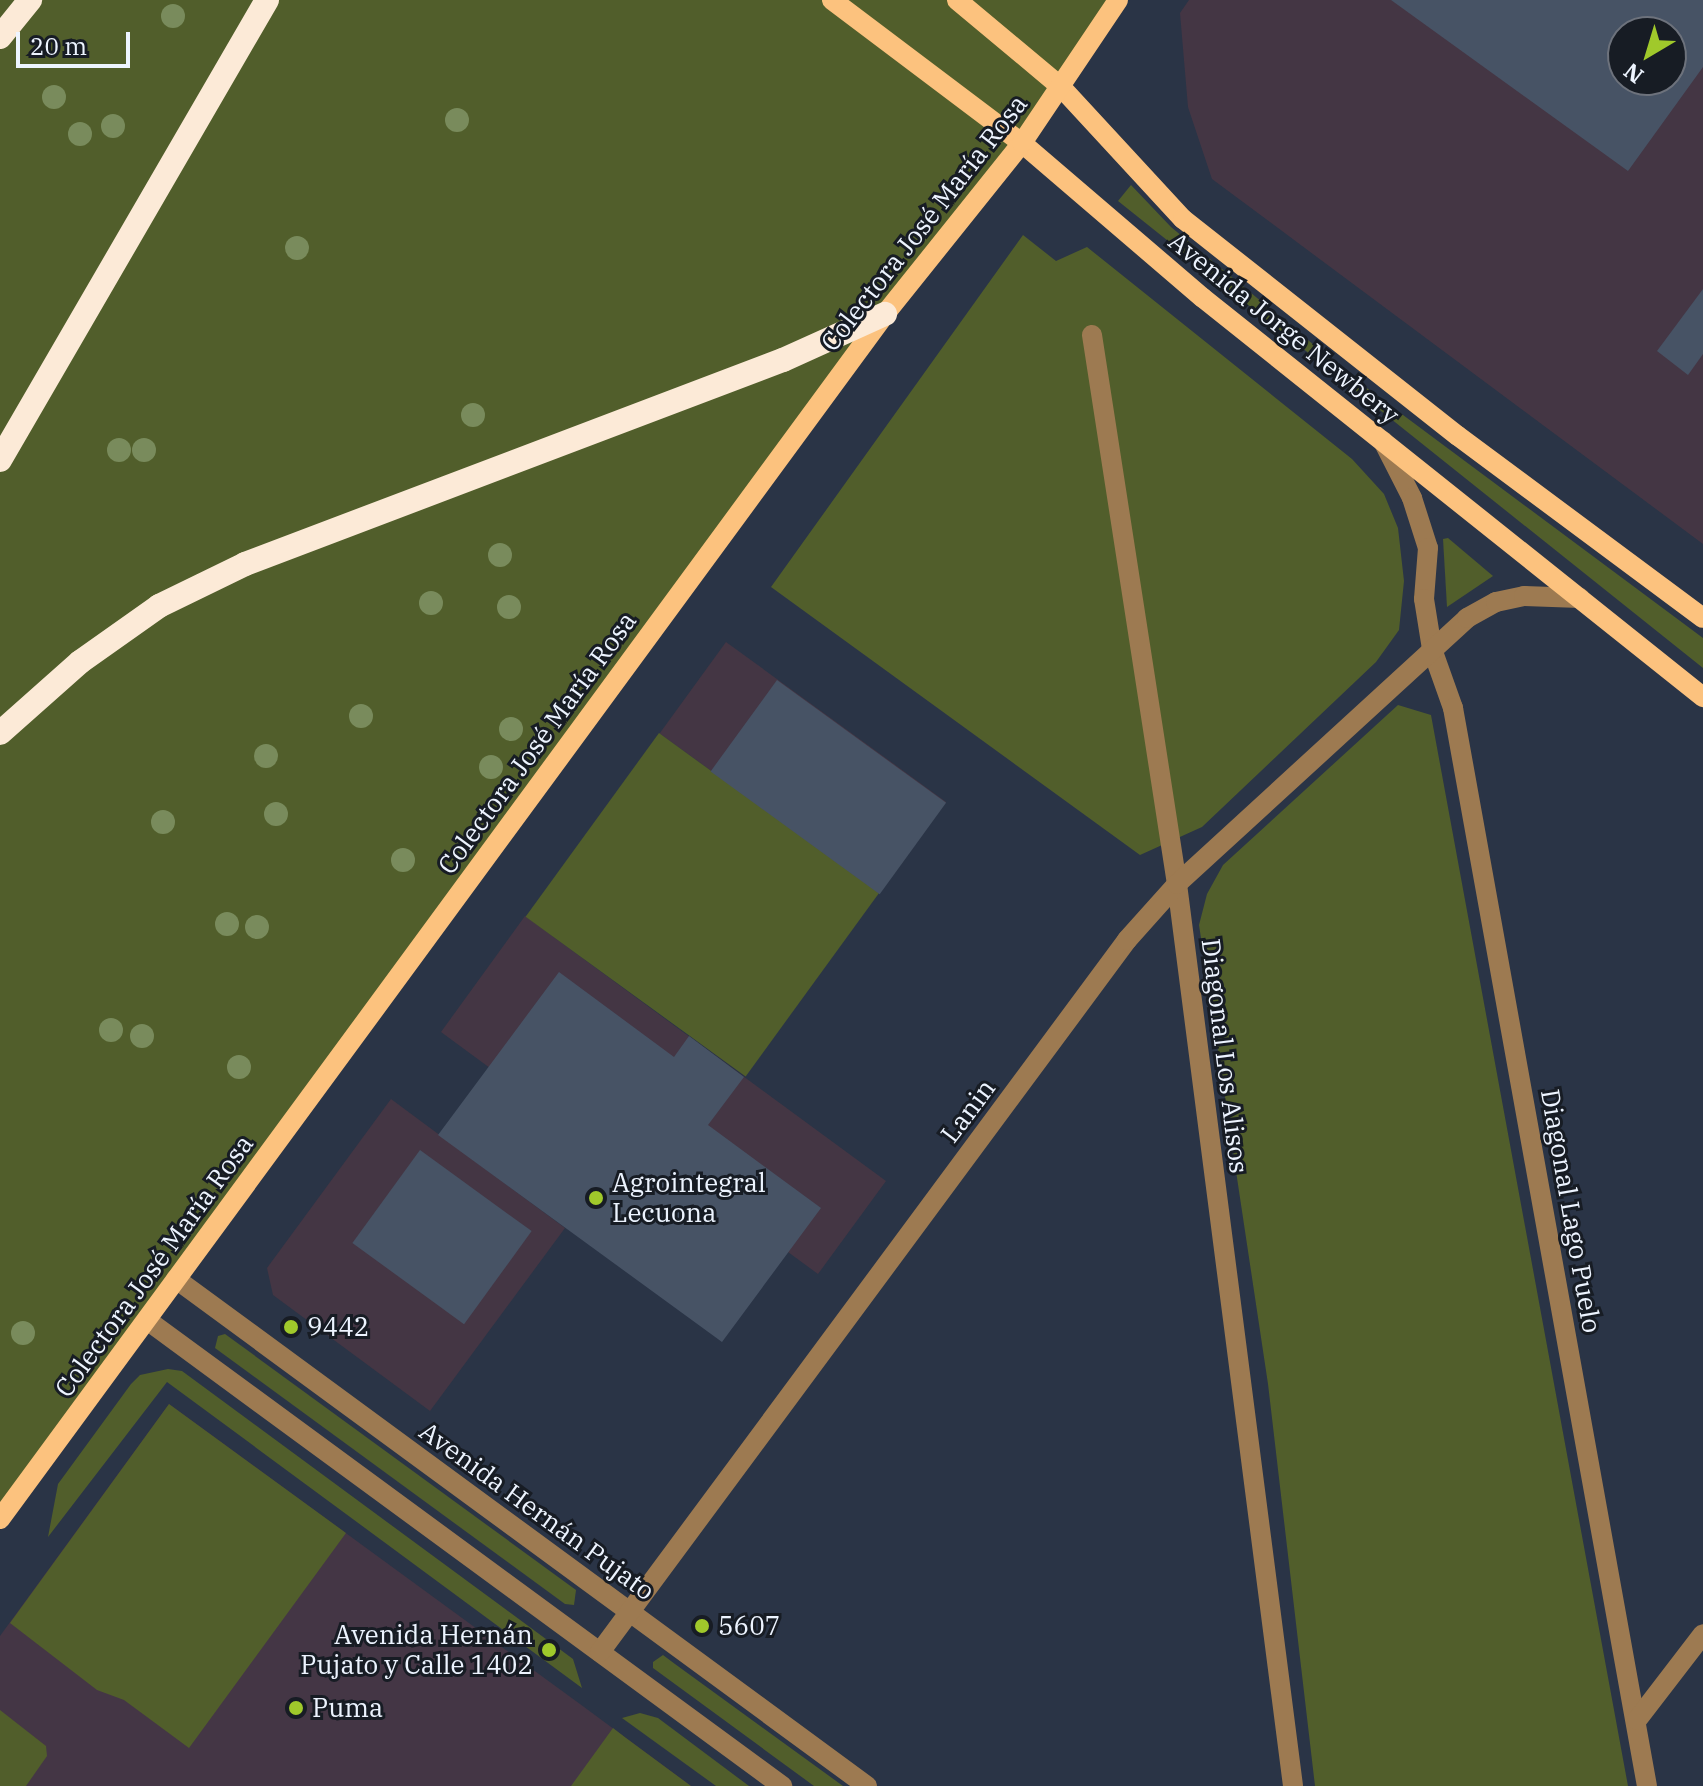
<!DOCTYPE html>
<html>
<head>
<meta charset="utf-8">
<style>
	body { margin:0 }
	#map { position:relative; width:1703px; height:1786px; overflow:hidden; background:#2a3446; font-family:"IBM Plex Serif",serif }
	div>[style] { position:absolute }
	.commercial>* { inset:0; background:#443645 }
	.industrial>* { inset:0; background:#443644; transform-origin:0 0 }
	.green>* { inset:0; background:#515e2b; transform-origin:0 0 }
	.building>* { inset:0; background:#475365; transform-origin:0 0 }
	.minor>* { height:20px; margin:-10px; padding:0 10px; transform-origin:10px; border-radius:10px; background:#9d7a51 }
	.major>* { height:20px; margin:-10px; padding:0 10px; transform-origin:10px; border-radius:10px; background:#fcc27e }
	.highway>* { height:24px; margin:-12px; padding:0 12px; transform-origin:12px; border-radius:12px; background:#fcead7 }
	.trees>* { width:24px; height:24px; margin:-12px; border-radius:50%; background:#798b5c }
	.dots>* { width:22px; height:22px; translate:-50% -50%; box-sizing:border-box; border:4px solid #171c24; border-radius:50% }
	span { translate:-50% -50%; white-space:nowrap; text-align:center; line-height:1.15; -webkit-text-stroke:6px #171c24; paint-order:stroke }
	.street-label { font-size:26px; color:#edf4ff }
	.poi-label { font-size:26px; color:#edf4ff }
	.left { translate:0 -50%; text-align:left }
	.right { translate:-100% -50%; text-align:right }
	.north { position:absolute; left:1607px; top:16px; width:80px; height:80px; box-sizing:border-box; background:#171c24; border:2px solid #6d727c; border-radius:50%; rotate:218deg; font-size:22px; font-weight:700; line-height:32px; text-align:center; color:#edf4ff }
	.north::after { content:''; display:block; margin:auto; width:28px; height:36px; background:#a0c92b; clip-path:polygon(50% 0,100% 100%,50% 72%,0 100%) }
	.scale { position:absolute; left:16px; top:32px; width:114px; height:36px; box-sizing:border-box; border:4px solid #edf4ff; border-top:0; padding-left:10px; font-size:24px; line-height:28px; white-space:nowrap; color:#edf4ff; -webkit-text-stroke:6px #171c24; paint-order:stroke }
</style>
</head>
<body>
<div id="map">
	<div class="commercial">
		<i style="clip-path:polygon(169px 1404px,580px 1704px,691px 1786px,0 1786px,0 1636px)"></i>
	</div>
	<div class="industrial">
		<i style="clip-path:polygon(evenodd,1189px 0,1703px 0,1703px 544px,1212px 179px,1188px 107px,1180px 13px,1189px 0,1623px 32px,1671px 32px,1671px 80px,1623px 80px,1623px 32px)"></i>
		<i style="left:726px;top:642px;width:272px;height:113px;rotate:36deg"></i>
		<i style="clip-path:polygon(525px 916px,886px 1181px,818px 1274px,676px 1170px,659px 1192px,441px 1032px)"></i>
		<i style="clip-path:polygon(391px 1099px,565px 1228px,430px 1411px,273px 1295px,267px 1268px)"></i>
	</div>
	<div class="green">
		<i style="clip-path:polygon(0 0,1118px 0,0 1519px)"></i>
		<i style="clip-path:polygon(1131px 185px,1171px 227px,1360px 383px,1703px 638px,1703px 668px,1118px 201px)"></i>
		<i style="clip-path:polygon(1023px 235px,1056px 261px,1087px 247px,1352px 459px,1384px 494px,1398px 528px,1404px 581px,1399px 630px,1376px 662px,1202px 827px,1140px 855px,771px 587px)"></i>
		<i style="clip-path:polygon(1448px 538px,1493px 576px,1447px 607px,1443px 539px)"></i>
		<i style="clip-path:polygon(1398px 705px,1431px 715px,1628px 1786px,1315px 1786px,1268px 1384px,1199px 925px,1207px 894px,1223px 865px)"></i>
		<i style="left:659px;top:733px;width:272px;height:227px;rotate:36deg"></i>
		<i style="clip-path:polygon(225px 1334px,576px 1590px,574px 1605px,565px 1604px,215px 1348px,218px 1336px)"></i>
		<i style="clip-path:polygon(168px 1369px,182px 1371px,573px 1659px,582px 1688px,167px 1382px,48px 1537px,58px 1484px,131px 1384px,140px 1375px)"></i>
		<i style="clip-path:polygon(169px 1404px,346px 1533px,189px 1748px,124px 1700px,97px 1690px,10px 1623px)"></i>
		<i style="clip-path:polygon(663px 1655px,675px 1664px,843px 1786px,814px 1786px,653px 1668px,653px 1662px)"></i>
		<i style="clip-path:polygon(0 1710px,46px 1746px,47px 1756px,26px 1786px,0 1786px)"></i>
		<i style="clip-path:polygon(640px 1713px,658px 1718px,749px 1786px,716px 1786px,622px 1718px)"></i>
		<i style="clip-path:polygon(613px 1728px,626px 1738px,691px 1786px,571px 1786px)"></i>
	</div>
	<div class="building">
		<i style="clip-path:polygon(evenodd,1391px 0,1703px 0,1703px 67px,1628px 171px,1391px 0,1623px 32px,1671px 32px,1671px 80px,1623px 80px,1623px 32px)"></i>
		<i style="clip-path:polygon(1703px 289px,1703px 354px,1688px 375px,1657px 351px)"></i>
		<i style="left:777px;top:680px;width:209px;height:113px;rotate:36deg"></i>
		<i style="clip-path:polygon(559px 972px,674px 1057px,689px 1036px,744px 1077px,708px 1125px,821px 1208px,722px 1342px,438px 1135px)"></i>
		<i style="left:420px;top:1150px;width:138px;height:115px;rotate:36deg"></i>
	</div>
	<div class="minor">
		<i style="left:1092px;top:335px;width:556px;rotate:81.2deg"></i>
		<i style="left:1177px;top:884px;width:909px;rotate:82.67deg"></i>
		<i style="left:1383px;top:441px;width:64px;rotate:63deg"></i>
		<i style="left:1412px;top:498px;width:52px;rotate:72.3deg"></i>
		<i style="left:1428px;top:548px;width:51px;rotate:94.5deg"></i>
		<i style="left:1424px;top:599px;width:51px;rotate:80.9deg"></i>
		<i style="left:1432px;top:649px;width:63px;rotate:70.4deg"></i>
		<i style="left:1453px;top:708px;width:1095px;rotate:79.8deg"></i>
		<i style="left:176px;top:1279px;width:857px;rotate:36.27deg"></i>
		<i style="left:147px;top:1320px;width:788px;rotate:36.27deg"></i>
		<i style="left:600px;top:1652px;width:886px;rotate:-53.49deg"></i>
		<i style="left:1127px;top:940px;width:75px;rotate:-48.2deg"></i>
		<i style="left:1177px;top:884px;width:394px;rotate:-42.5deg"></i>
		<i style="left:1467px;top:618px;width:33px;rotate:-29deg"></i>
		<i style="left:1496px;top:602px;width:29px;rotate:-12deg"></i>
		<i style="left:1524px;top:596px;width:56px;rotate:2deg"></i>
		<i style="left:1637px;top:1720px;width:108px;rotate:-52.5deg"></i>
	</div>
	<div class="major">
		<i style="left:832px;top:0;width:238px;rotate:37deg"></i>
		<i style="left:1022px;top:143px;width:238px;rotate:40.6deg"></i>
		<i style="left:1203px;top:298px;width:640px;rotate:38.59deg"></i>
		<i style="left:957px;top:0;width:136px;rotate:39.9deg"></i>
		<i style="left:1061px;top:87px;width:180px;rotate:47.3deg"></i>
		<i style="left:1183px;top:219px;width:350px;rotate:38.3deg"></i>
		<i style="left:1458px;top:436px;width:305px;rotate:36.6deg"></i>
		<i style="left:0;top:1519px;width:1495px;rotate:-53.7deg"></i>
		<i style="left:885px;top:314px;width:219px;rotate:-51.3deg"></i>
		<i style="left:1022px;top:143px;width:172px;rotate:-56.1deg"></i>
	</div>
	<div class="highway">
		<i style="left:0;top:37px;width:48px;rotate:-51deg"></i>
		<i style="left:0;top:460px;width:532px;rotate:-59.87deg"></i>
		<i style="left:0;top:733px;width:107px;rotate:-41.6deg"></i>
		<i style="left:80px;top:662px;width:97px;rotate:-35.3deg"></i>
		<i style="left:159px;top:606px;width:96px;rotate:-26deg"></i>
		<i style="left:245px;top:564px;width:575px;rotate:-20.77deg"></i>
		<i style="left:783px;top:360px;width:112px;rotate:-24.3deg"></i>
	</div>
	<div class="trees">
		<i style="left:173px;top:16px"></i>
		<i style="left:54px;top:97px"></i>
		<i style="left:457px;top:120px"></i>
		<i style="left:113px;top:126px"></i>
		<i style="left:80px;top:134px"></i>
		<i style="left:297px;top:248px"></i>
		<i style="left:473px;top:415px"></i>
		<i style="left:119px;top:450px"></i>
		<i style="left:144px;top:450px"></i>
		<i style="left:500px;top:555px"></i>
		<i style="left:431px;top:603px"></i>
		<i style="left:509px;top:607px"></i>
		<i style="left:361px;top:716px"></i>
		<i style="left:511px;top:729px"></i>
		<i style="left:266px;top:756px"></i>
		<i style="left:491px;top:767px"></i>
		<i style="left:276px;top:814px"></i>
		<i style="left:163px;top:822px"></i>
		<i style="left:403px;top:860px"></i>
		<i style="left:227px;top:924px"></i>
		<i style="left:257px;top:927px"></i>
		<i style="left:111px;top:1030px"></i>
		<i style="left:142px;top:1036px"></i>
		<i style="left:239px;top:1067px"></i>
		<i style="left:23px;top:1333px"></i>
	</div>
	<div class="dots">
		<i style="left:596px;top:1198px;background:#a0c92b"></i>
		<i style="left:291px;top:1327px;background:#a0c92b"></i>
		<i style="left:702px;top:1626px;background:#a0c92b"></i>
		<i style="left:549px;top:1650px;background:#a0c92b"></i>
		<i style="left:296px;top:1708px;background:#a0c92b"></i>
	</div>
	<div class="street-label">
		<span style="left:924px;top:223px;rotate:-52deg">Colectora José María Rosa</span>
		<span style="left:1284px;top:328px;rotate:39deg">Avenida Jorge Newbery</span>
		<span style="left:537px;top:743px;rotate:-54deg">Colectora José María Rosa</span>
		<span style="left:1225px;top:1056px;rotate:83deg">Diagonal Los Alisos</span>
		<span style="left:968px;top:1111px;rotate:-53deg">Lanin</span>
		<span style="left:1571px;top:1211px;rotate:80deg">Diagonal Lago Puelo</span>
		<span style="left:154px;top:1266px;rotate:-54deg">Colectora José María Rosa</span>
		<span style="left:537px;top:1511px;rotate:36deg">Avenida Hernán Pujato</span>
	</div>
	<div class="poi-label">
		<span class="left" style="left:612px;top:1198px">Agrointegral<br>Lecuona</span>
		<span class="left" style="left:307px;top:1327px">9442</span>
		<span class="left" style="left:718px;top:1626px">5607</span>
		<span class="right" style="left:533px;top:1650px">Avenida Hernán<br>Pujato y Calle 1402</span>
		<span class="left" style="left:312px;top:1708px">Puma</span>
	</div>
	<div class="north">N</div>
	<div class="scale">20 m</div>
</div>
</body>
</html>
